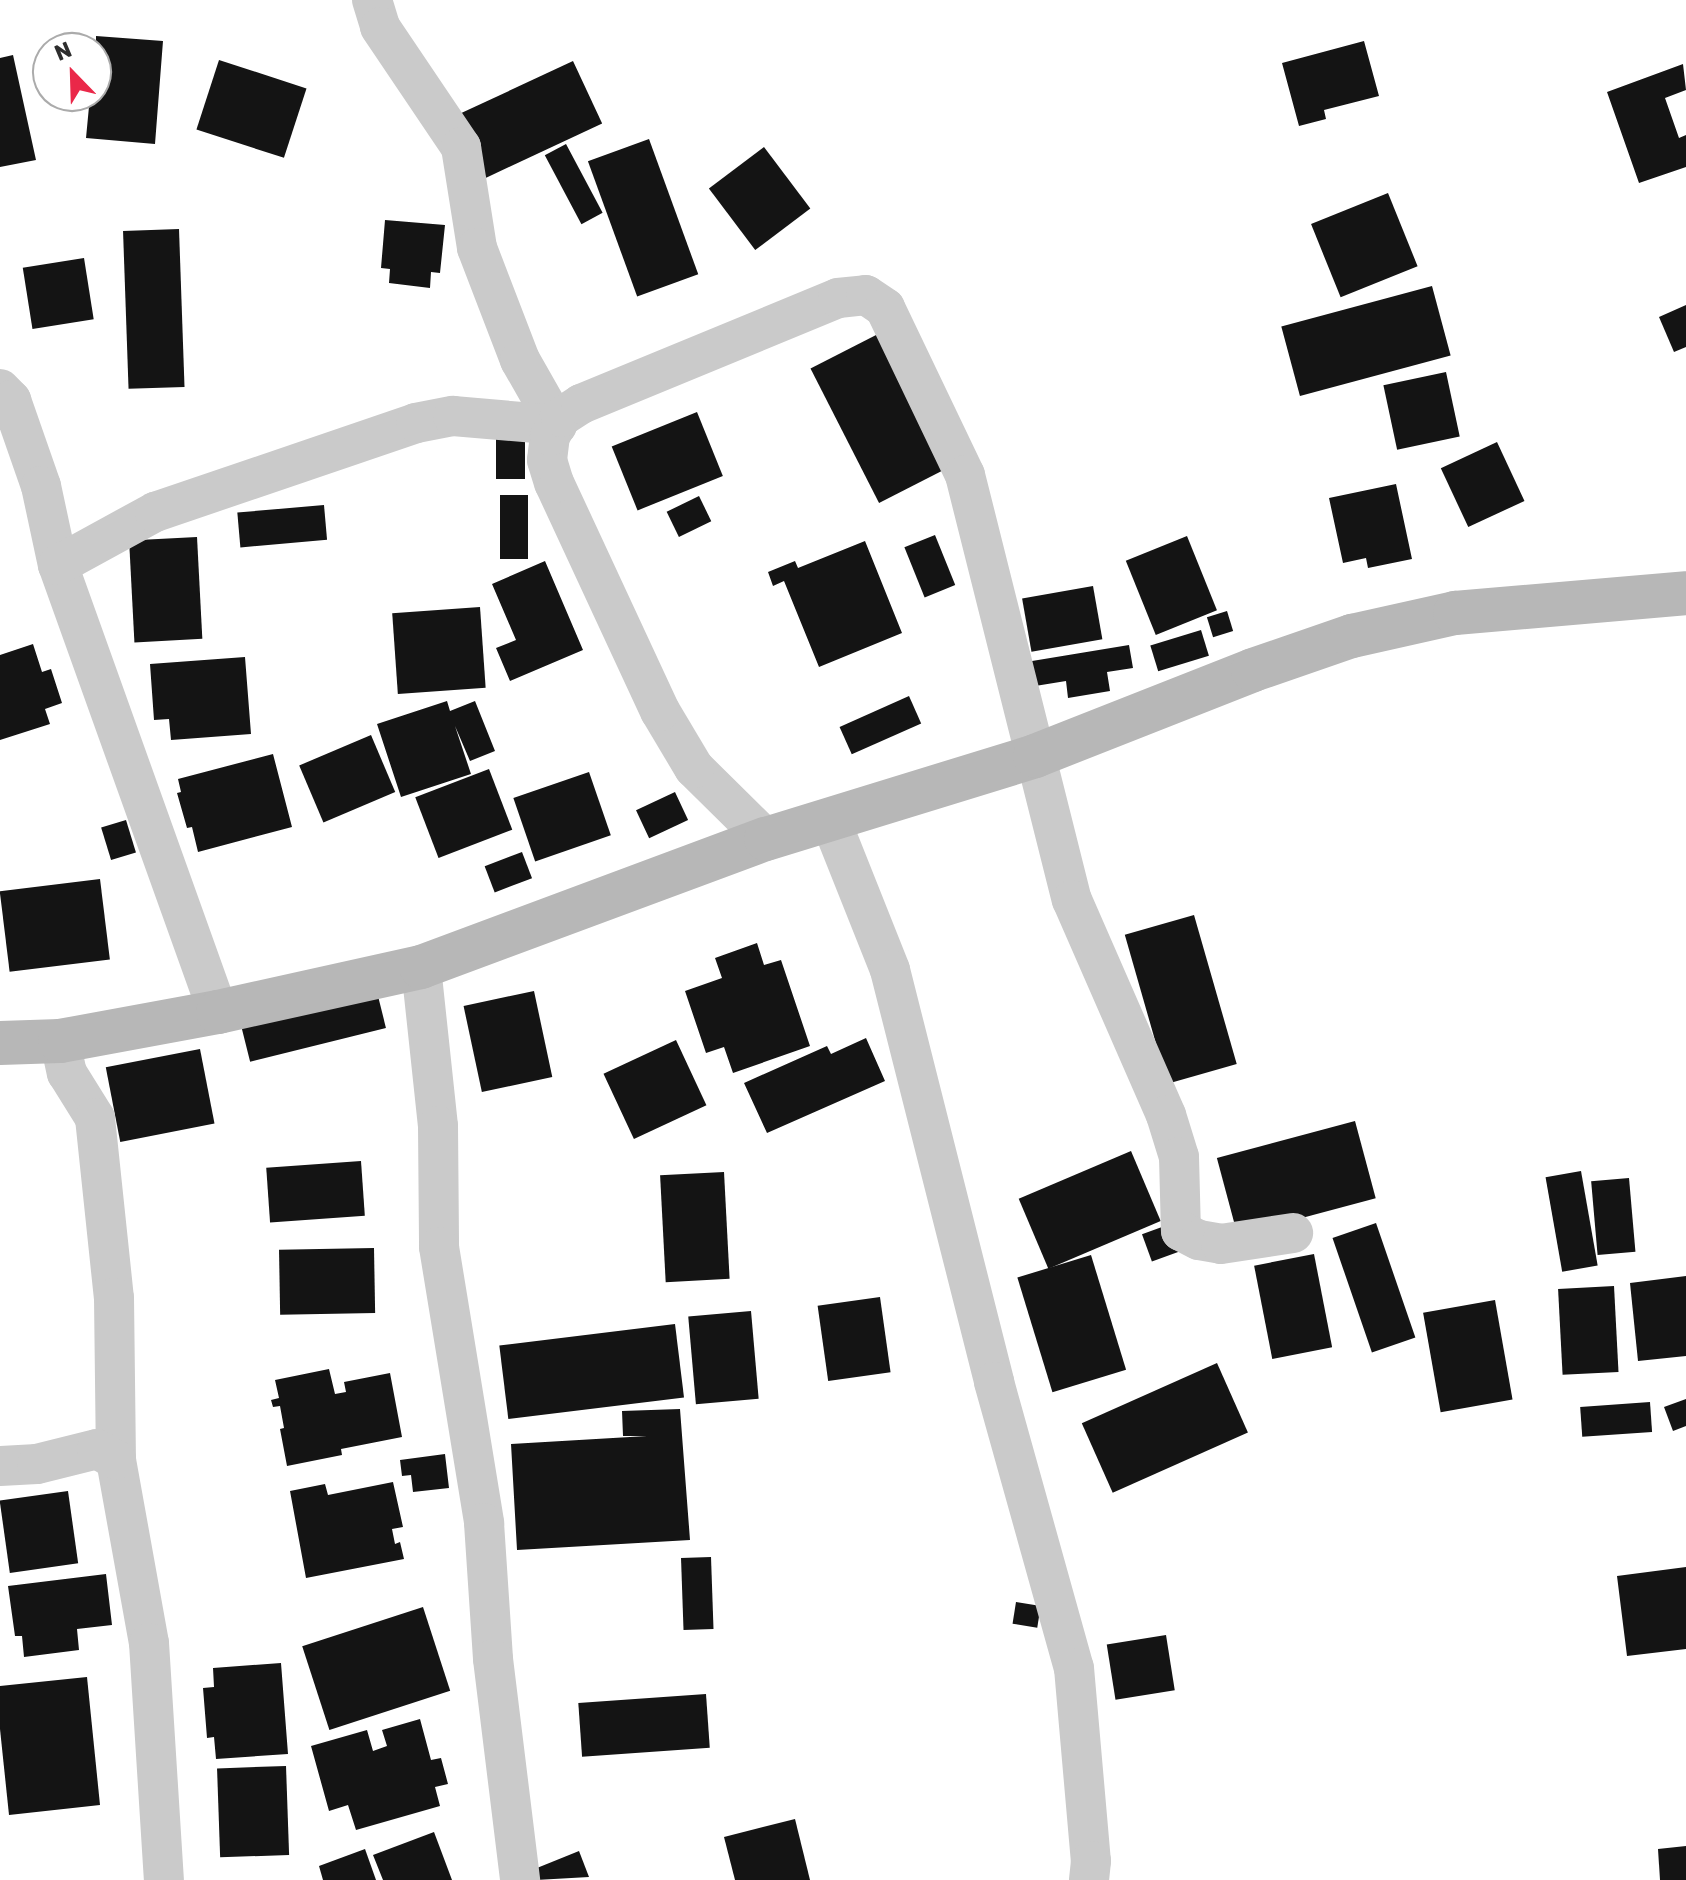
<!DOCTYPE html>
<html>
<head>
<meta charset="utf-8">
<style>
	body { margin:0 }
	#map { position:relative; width:1686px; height:1880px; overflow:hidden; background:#fff; font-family:Rubik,sans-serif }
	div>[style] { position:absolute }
	.building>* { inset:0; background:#141414; transform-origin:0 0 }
	.street>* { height:40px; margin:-20px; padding:0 20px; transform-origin:20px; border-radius:20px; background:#cacaca }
	.secondary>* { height:44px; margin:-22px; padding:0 22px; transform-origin:22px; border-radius:22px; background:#b7b7b7 }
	span { translate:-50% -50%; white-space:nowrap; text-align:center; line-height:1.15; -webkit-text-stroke:8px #fff; paint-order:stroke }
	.north { position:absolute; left:32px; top:32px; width:80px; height:80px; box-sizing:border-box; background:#fff; border:2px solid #ababab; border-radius:50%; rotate:337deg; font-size:22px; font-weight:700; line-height:32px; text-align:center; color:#2d2d2d }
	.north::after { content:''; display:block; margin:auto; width:28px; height:36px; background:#ea2849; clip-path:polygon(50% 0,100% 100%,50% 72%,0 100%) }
</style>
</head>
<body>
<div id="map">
	<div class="building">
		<i style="clip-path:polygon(96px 36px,163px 41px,155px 144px,86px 138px,90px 96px,96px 96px)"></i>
		<i style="clip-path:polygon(1364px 41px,1379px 96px,1324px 110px,1326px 119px,1299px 126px,1282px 63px)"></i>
		<i style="clip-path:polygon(13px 55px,36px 160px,0 167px,0 58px)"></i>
		<i style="left:219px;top:60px;width:92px;height:73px;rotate:18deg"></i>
		<i style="left:573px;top:61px;width:69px;height:128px;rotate:65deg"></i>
		<i style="clip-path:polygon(1683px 64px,1686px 90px,1665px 98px,1679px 138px,1686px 135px,1686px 167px,1639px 183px,1607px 92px)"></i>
		<i style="left:649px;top:139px;width:144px;height:65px;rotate:70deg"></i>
		<i style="left:566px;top:144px;width:78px;height:24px;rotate:62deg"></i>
		<i style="left:764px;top:147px;width:77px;height:69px;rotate:53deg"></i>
		<i style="left:1388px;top:193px;width:79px;height:83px;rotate:68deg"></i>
		<i style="clip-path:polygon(385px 220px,445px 225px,440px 273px,431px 272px,430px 288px,389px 283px,390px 269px,381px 268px)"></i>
		<i style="left:179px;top:229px;width:158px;height:56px;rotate:88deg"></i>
		<i style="left:84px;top:258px;width:62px;height:62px;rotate:81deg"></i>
		<i style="left:1432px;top:286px;width:72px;height:156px;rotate:75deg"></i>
		<i style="clip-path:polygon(1686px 305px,1686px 347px,1674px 352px,1659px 317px)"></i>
		<i style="left:880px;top:333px;width:151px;height:78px;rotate:63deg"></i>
		<i style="left:1446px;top:372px;width:66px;height:64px;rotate:78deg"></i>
		<i style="left:697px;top:412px;width:69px;height:92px;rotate:68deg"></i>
		<i style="left:496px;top:437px;width:29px;height:42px"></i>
		<i style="left:1497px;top:442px;width:65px;height:62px;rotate:65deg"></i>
		<i style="clip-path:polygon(1396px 484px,1412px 559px,1368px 568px,1366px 558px,1343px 563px,1329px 498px)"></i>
		<i style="left:500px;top:495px;width:28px;height:64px"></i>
		<i style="left:699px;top:496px;width:28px;height:36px;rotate:64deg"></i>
		<i style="left:324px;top:505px;width:35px;height:87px;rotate:85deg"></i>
		<i style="left:935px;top:535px;width:54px;height:33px;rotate:68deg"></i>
		<i style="left:1187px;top:536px;width:80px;height:66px;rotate:68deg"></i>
		<i style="left:197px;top:537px;width:102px;height:68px;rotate:87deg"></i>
		<i style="clip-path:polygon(865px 541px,902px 633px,819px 667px,784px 581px,773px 586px,768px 572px,795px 561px,798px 568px)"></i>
		<i style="clip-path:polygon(545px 561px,583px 650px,510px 681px,496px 648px,516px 640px,492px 584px)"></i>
		<i style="left:1093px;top:586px;width:54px;height:72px;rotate:80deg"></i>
		<i style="left:480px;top:607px;width:81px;height:88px;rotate:86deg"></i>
		<i style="left:1227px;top:611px;width:21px;height:21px;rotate:73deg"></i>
		<i style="left:1201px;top:630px;width:27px;height:53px;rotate:73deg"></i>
		<i style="clip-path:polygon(33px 644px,42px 672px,51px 669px,62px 703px,45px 709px,50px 724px,0 740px,0 655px)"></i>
		<i style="clip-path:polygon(1129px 645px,1133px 668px,1107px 672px,1110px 691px,1068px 698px,1066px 681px,1029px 687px,1026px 662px)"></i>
		<i style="clip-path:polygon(245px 657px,251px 734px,171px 740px,169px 719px,154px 720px,150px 664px)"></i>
		<i style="left:909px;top:696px;width:30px;height:76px;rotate:66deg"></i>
		<i style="clip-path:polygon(447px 701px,450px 711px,475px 701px,495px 751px,470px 761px,455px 726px,471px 774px,401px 797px,377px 724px)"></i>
		<i style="left:371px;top:735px;width:62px;height:78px;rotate:67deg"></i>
		<i style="clip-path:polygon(273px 754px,292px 827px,198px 852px,192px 827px,187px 828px,177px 793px,181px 792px,178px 779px)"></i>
		<i style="left:489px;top:769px;width:65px;height:79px;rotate:69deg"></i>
		<i style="left:589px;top:772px;width:67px;height:80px;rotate:71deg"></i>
		<i style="left:675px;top:792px;width:31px;height:43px;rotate:65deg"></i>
		<i style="left:126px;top:820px;width:34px;height:26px;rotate:73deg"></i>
		<i style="left:522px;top:852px;width:28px;height:40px;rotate:69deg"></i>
		<i style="left:100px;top:879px;width:81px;height:101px;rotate:83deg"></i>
		<i style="left:1194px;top:915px;width:155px;height:72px;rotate:74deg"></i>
		<i style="clip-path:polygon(757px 943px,764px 965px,781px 960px,810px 1046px,733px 1073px,724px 1047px,706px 1053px,685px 991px,722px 978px,715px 958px)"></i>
		<i style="left:534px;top:991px;width:88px;height:72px;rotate:78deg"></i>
		<i style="left:377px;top:992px;width:37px;height:140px;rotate:76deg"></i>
		<i style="clip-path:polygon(866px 1038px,885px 1081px,767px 1133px,744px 1083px,827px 1046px,831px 1054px)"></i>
		<i style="left:676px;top:1040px;width:72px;height:80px;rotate:65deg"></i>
		<i style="left:200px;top:1049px;width:76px;height:96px;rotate:79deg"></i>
		<i style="left:1355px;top:1121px;width:80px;height:143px;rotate:75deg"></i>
		<i style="left:1131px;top:1151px;width:76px;height:122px;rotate:67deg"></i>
		<i style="left:361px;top:1161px;width:55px;height:95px;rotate:86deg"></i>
		<i style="left:1581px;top:1171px;width:96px;height:36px;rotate:80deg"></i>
		<i style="left:724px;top:1172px;width:107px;height:64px;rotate:87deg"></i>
		<i style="left:1629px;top:1178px;width:74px;height:38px;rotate:85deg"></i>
		<i style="left:1173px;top:1223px;width:29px;height:33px;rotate:70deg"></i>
		<i style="left:1376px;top:1223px;width:121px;height:46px;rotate:71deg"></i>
		<i style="left:374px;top:1248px;width:65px;height:95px;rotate:89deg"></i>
		<i style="left:1314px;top:1254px;width:95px;height:61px;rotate:79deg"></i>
		<i style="left:1091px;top:1255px;width:120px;height:77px;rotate:73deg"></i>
		<i style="clip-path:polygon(1686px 1276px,1686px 1356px,1638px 1361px,1630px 1283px)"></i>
		<i style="left:1614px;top:1286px;width:86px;height:56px;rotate:87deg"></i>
		<i style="left:880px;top:1297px;width:76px;height:63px;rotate:82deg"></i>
		<i style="left:1495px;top:1300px;width:101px;height:73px;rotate:80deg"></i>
		<i style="left:751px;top:1311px;width:88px;height:63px;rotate:85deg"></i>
		<i style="left:675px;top:1324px;width:74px;height:177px;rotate:83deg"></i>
		<i style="left:1217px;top:1363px;width:76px;height:148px;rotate:66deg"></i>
		<i style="clip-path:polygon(329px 1369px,335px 1394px,346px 1392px,344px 1382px,390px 1373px,402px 1437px,341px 1449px,342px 1455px,287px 1466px,280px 1429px,284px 1428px,280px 1406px,273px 1407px,271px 1400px,279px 1398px,275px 1380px)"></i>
		<i style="clip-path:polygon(1686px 1399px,1686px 1426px,1673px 1431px,1664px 1407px)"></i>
		<i style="left:1650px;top:1402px;width:30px;height:70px;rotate:86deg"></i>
		<i style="clip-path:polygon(680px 1409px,690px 1540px,517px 1550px,511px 1444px,647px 1436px,623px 1436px,622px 1411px)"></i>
		<i style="clip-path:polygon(445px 1454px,449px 1488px,413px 1492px,411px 1475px,402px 1476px,400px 1460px)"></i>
		<i style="clip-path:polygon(393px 1482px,403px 1527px,392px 1529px,395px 1544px,400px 1542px,404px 1559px,306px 1578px,290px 1491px,325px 1484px,328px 1495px)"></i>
		<i style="left:68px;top:1491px;width:73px;height:69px;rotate:82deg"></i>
		<i style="left:711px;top:1557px;width:72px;height:30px;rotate:88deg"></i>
		<i style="clip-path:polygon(1686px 1567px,1686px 1649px,1627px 1656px,1617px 1576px)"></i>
		<i style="clip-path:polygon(106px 1574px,112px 1625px,77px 1629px,79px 1650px,24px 1657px,22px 1636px,15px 1636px,8px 1586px)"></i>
		<i style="left:1016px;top:1602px;width:25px;height:22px;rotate:9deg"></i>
		<i style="left:423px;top:1607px;width:88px;height:127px;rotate:72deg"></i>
		<i style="left:1166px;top:1635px;width:56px;height:60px;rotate:81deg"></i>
		<i style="clip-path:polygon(281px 1663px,288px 1754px,216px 1759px,214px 1737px,207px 1738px,203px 1688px,214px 1687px,213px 1668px)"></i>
		<i style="clip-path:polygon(87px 1677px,100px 1805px,9px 1815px,0 1729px,0 1686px)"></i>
		<i style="left:706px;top:1694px;width:54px;height:128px;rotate:86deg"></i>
		<i style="clip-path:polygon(420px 1719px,431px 1760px,441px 1758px,448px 1784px,435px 1787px,440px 1806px,356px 1830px,348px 1805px,329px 1811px,311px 1746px,367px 1730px,373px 1751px,387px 1746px,382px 1730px)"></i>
		<i style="left:286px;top:1766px;width:89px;height:69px;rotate:88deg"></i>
		<i style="clip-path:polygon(795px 1819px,810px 1880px,735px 1880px,724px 1837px)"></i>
		<i style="clip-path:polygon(434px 1832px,452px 1880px,383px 1880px,373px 1855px)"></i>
		<i style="clip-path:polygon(1686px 1846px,1686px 1880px,1660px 1880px,1658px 1849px)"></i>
		<i style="clip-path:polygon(365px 1849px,376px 1880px,323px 1880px,319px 1866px)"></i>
		<i style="clip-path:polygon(579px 1851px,589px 1877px,536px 1880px,532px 1870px)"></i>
	</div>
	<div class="street">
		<i style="left:372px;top:0;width:28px;rotate:73deg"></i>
		<i style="left:380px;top:27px;width:145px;rotate:56deg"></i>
		<i style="left:461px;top:147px;width:102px;rotate:81deg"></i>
		<i style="left:477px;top:248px;width:120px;rotate:69deg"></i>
		<i style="left:520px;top:360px;width:75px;rotate:60.4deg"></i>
		<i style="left:0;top:389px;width:16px;rotate:45deg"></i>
		<i style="left:11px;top:400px;width:91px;rotate:70.8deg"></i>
		<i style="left:41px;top:486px;width:81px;rotate:77.9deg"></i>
		<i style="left:58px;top:565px;width:475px;rotate:70.3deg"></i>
		<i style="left:58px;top:565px;width:111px;rotate:-28.7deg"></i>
		<i style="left:155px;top:512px;width:276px;rotate:-18.8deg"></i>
		<i style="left:416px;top:423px;width:38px;rotate:-11deg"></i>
		<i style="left:453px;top:416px;width:104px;rotate:4.9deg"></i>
		<i style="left:830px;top:819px;width:162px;rotate:68.3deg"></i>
		<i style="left:890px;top:970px;width:425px;rotate:75.8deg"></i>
		<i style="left:994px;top:1382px;width:297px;rotate:74.4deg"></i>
		<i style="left:1074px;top:1668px;width:194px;rotate:85deg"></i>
		<i style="left:1091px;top:1861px;width:19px;rotate:96deg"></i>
		<i style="left:766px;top:839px;width:101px;rotate:-135.4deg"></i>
		<i style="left:694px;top:768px;width:66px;rotate:-120.8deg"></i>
		<i style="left:660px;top:711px;width:251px;rotate:-114.9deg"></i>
		<i style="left:554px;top:483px;width:24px;rotate:-107deg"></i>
		<i style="left:547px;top:460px;width:24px;rotate:-83deg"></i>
		<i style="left:550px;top:436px;width:22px;rotate:-60deg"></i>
		<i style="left:561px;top:417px;width:24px;rotate:-33deg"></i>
		<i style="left:581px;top:404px;width:278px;rotate:-22.4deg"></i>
		<i style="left:838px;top:298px;width:28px;rotate:-6deg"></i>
		<i style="left:866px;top:295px;width:23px;rotate:34deg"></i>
		<i style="left:885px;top:308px;width:185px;rotate:64.4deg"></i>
		<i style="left:965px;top:475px;width:438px;rotate:75.9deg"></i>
		<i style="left:1072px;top:900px;width:235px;rotate:66.4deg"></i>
		<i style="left:1166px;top:1115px;width:44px;rotate:72.8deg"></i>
		<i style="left:1179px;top:1157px;width:74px;rotate:88.5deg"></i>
		<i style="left:1181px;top:1231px;width:20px;rotate:27deg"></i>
		<i style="left:1199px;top:1240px;width:22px;rotate:10deg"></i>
		<i style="left:1221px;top:1244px;width:73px;rotate:-8.7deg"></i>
		<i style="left:421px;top:967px;width:160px;rotate:83.9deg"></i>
		<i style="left:438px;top:1126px;width:121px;rotate:89.5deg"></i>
		<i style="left:439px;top:1247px;width:280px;rotate:80.7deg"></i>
		<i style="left:484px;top:1523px;width:136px;rotate:86.2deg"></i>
		<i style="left:493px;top:1659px;width:223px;rotate:83deg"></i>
		<i style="left:60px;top:1041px;width:33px;rotate:78deg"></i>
		<i style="left:67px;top:1073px;width:53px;rotate:58.1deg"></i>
		<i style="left:95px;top:1118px;width:181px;rotate:84deg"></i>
		<i style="left:114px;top:1298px;width:162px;rotate:89.3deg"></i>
		<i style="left:116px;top:1460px;width:186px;rotate:79.8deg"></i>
		<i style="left:149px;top:1643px;width:237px;rotate:86.4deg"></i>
		<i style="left:0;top:1466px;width:37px;rotate:-3deg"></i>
		<i style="left:37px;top:1464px;width:62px;rotate:-14deg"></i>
		<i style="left:97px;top:1449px;width:22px;rotate:30deg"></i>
	</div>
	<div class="secondary">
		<i style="left:0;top:1043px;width:60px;rotate:-1.9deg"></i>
		<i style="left:60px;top:1041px;width:161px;rotate:-10.4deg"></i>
		<i style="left:218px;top:1012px;width:208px;rotate:-12.5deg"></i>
		<i style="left:421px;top:967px;width:368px;rotate:-20.4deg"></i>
		<i style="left:766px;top:839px;width:282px;rotate:-17.1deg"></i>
		<i style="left:1035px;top:756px;width:234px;rotate:-21.5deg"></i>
		<i style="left:1253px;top:670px;width:105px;rotate:-19deg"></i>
		<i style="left:1352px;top:636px;width:106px;rotate:-12.6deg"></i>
		<i style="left:1455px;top:613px;width:232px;rotate:-4.9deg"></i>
	</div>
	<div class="north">N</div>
</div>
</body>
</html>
